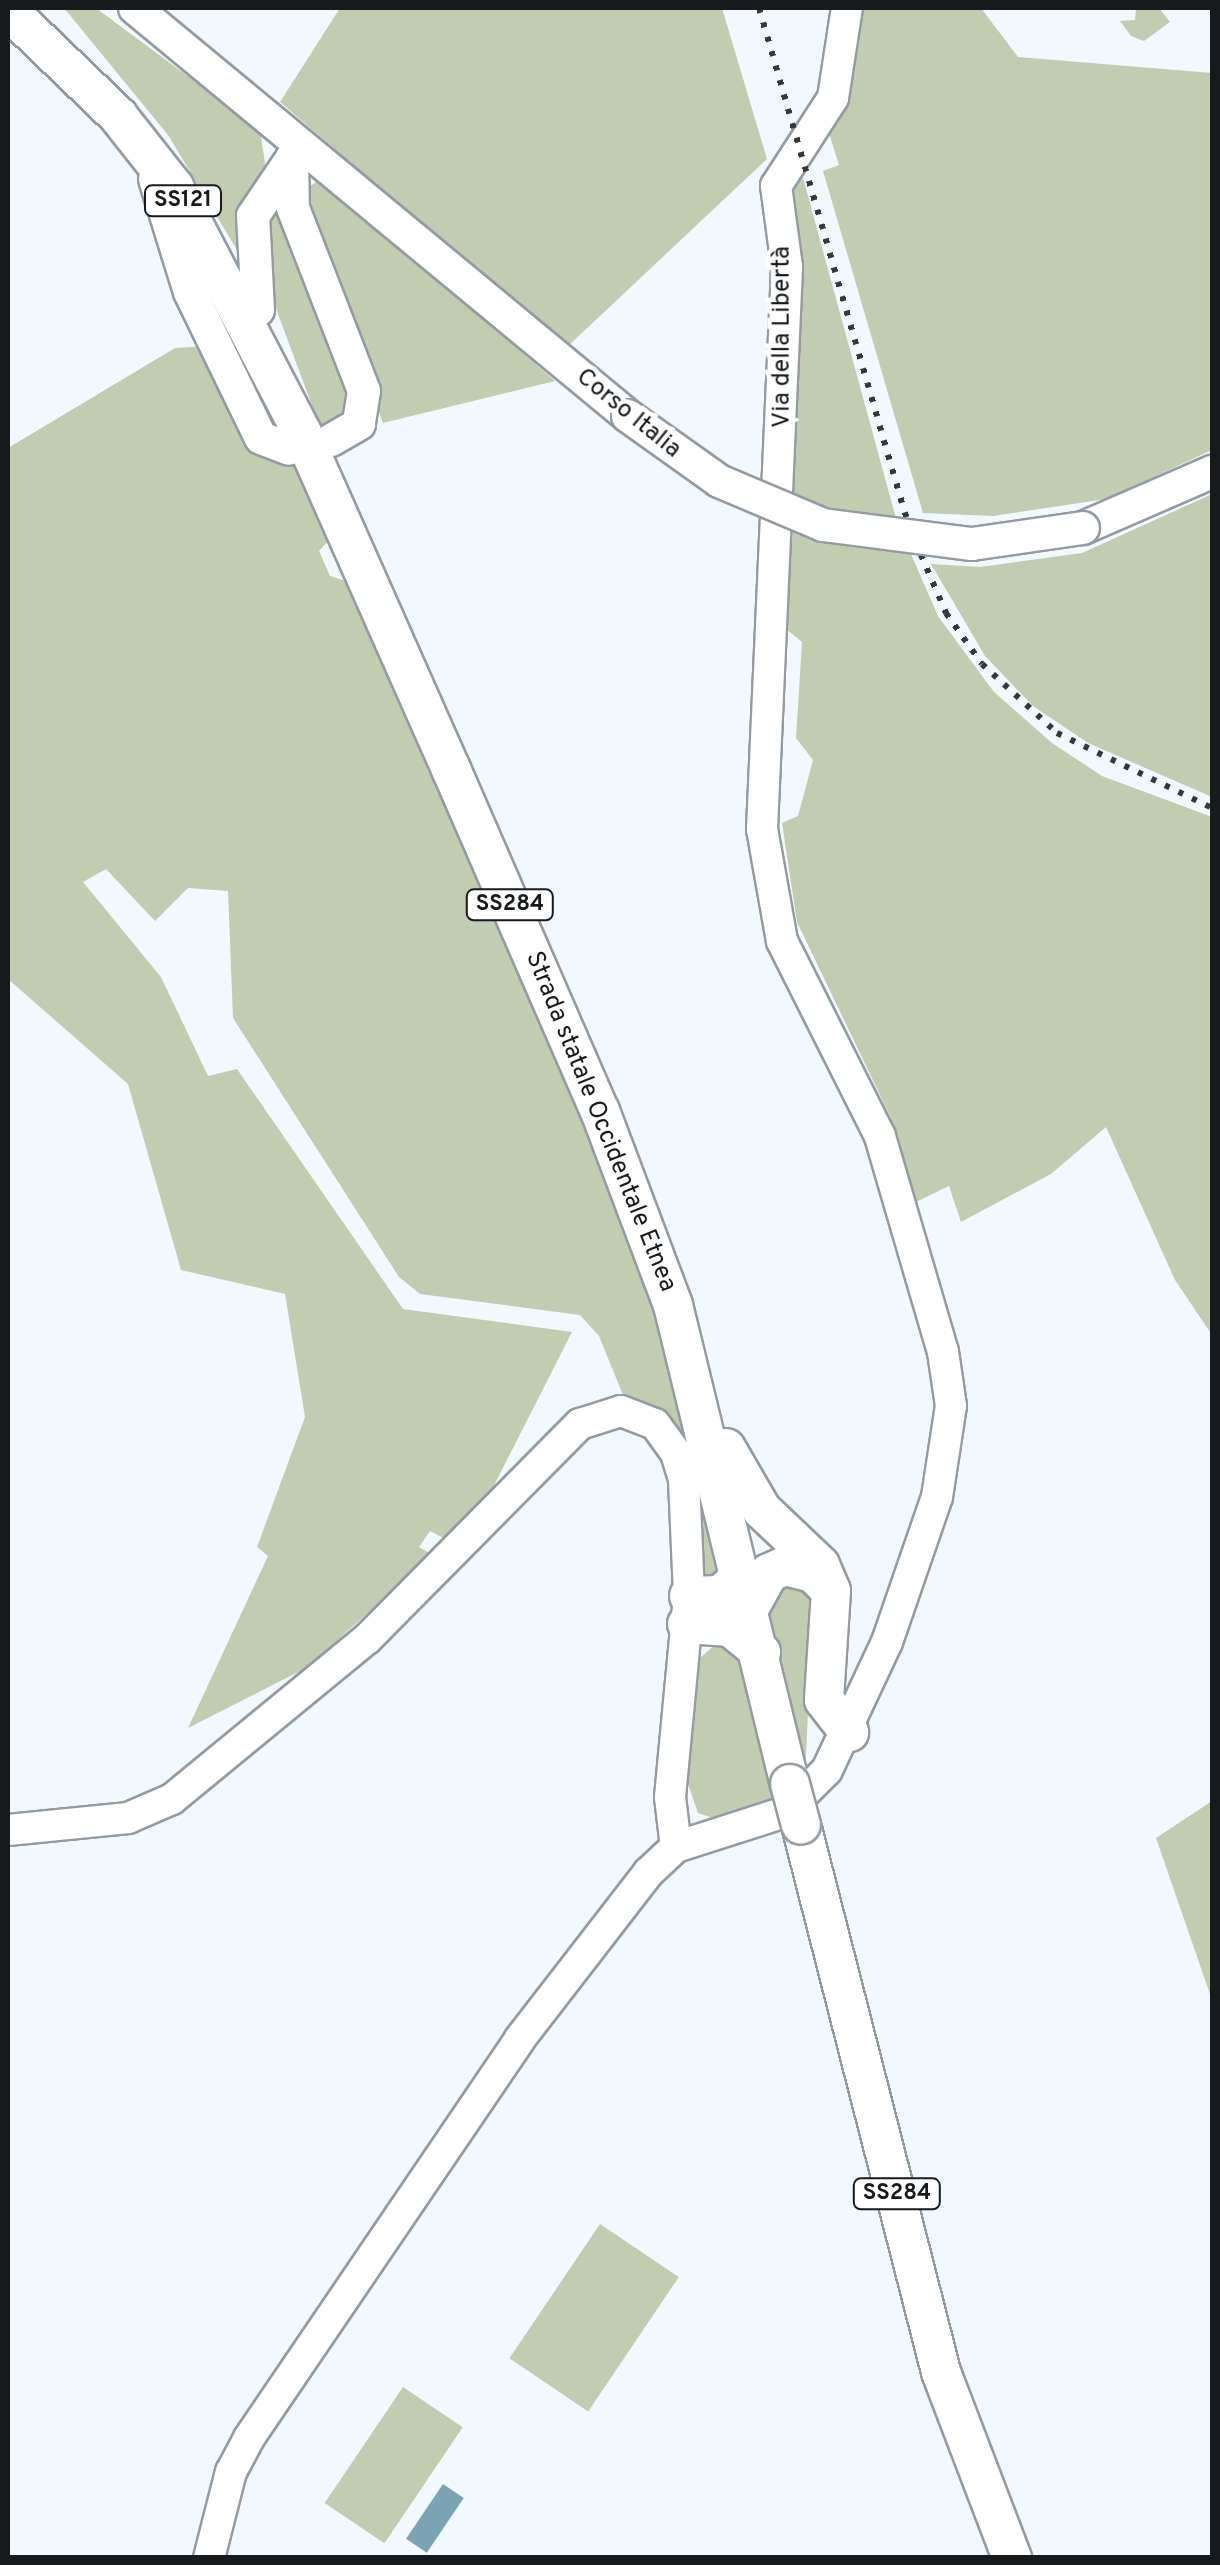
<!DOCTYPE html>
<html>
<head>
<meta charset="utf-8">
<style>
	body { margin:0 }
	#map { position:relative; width:1220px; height:2565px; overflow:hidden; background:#f1f9fe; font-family:Overpass,sans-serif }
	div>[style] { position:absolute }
	.green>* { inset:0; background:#c2ccb0; transform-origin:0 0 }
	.water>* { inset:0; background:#7ca3b3; transform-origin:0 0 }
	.roads { filter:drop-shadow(2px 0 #939ba2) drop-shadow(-2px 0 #939ba2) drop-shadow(0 2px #939ba2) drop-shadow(0 -2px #939ba2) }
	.tertiary>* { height:30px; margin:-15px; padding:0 15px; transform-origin:15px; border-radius:15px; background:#fff }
	.secondary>* { height:32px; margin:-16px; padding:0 16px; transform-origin:16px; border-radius:16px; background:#fff }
	.primary>* { height:38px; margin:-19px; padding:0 19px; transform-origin:19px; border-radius:19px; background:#fff }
	.rail>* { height:6px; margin-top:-3px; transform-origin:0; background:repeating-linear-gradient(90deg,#34383a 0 5px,transparent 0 15px) }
	.bridges { filter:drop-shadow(2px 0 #939ba2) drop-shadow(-2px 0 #939ba2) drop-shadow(0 2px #939ba2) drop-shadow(0 -2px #939ba2) }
	.secondary-bridge>* { height:32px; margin:-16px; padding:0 16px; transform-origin:16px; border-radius:16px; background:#fff }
	.primary-bridge>* { height:38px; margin:-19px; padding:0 19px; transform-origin:19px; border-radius:19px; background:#fff }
	span { translate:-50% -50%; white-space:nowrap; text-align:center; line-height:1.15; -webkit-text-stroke:9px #fff; paint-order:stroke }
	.shield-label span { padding:2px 8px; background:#fff; border:2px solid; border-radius:8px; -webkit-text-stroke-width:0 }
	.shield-label { font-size:22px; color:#171a1c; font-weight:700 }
	.street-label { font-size:25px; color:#171a1c }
	.frame { position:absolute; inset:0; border:10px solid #171a1c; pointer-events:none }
</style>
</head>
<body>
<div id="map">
	<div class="green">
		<i style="clip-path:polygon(64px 8px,96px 8px,260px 130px,266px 170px,240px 255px,168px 135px)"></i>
		<i style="clip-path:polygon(340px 8px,722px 8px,767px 159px,566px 348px,280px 102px)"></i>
		<i style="clip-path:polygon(863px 8px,981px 8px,1018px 57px,1212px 73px,1212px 450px,1106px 499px,993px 516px,923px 513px,823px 171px,839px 165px,827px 127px)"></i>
		<i style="clip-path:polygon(1136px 8px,1159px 8px,1170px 22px,1144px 41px,1131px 36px,1120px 21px,1135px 20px)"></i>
		<i style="clip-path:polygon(799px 163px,897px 522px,938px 616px,994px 692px,1052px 743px,1102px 776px,1212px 817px,1212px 1335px,1175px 1280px,1106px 1127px,1051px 1174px,961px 1222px,949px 1186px,916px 1202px,891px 1118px,797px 922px,782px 823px,798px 816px,813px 760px,796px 738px,802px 642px,786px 629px,799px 269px,791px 192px)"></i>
		<i style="clip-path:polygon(321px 179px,367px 216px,555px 381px,383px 423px,299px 193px)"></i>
		<i style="clip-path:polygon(274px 193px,357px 402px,323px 435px,259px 263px)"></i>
		<i style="clip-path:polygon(207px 346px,254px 447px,263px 457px,295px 458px,330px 539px,319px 551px,330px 576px,352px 583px,584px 1117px,653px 1311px,721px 1570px,711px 1579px,700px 1570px,681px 1436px,654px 1405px,623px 1395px,599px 1336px,580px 1315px,420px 1294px,399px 1277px,233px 1018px,228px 891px,188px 888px,155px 921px,106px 869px,83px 882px,161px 977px,208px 1076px,237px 1069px,403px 1309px,572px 1332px,481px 1511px,449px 1541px,430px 1531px,419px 1547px,433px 1555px,306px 1668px,188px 1728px,268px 1556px,257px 1547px,305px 1417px,285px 1294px,181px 1270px,128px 1084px,8px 979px,8px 448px,175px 348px)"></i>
		<i style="clip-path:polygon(1212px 494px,1212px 797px,1088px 743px,1033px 706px,985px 656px,931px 564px,980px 567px,1082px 553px)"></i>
		<i style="clip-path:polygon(776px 1584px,814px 1585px,805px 1776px,768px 1613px)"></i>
		<i style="clip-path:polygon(719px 1641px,740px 1651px,777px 1803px,722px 1821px,698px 1813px,687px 1781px,700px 1658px)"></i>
		<i style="clip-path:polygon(1212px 1801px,1212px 2000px,1156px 1838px)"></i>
		<i style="left:600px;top:2224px;width:95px;height:162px;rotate:34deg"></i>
		<i style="left:403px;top:2387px;width:72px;height:140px;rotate:34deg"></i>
	</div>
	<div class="water">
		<i style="left:443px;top:2484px;width:25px;height:66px;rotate:34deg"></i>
	</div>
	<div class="roads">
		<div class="tertiary">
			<i style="left:8px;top:1830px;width:121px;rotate:-5.7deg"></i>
			<i style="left:128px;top:1818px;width:48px;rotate:-23.4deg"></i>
			<i style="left:172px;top:1799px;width:252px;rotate:-39.4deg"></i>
			<i style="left:367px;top:1639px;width:303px;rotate:-45.3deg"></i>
			<i style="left:580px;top:1424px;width:43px;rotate:-17.6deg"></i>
			<i style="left:621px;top:1411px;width:36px;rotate:21deg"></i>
			<i style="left:655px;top:1424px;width:36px;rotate:54deg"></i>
			<i style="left:676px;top:1453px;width:28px;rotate:73deg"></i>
			<i style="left:684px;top:1480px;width:116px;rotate:87.5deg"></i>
			<i style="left:689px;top:1596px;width:202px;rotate:95.4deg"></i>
			<i style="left:670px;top:1797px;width:50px;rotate:83.2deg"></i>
			<i style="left:209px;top:2558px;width:89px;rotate:-75.7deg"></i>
			<i style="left:231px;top:2472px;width:38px;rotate:-62deg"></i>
			<i style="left:249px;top:2438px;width:481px;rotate:-55.8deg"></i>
			<i style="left:519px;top:2040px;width:211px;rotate:-52.3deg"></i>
			<i style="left:648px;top:1873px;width:38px;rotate:-43deg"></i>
			<i style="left:676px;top:1847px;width:114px;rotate:-17.8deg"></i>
			<i style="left:785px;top:1812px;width:59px;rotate:-45deg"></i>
			<i style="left:827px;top:1770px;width:141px;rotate:-64.9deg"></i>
			<i style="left:887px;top:1642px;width:153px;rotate:-71deg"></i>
			<i style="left:937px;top:1497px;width:92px;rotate:-81.3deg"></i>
			<i style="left:951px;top:1406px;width:55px;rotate:-98.4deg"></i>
			<i style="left:943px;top:1352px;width:225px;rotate:-106.3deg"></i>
			<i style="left:880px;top:1136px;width:218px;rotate:-116.7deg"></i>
			<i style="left:782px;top:941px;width:114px;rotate:-100.1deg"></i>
			<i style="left:762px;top:829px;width:563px;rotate:-87.45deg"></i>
			<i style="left:787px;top:267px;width:82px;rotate:-97.7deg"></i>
			<i style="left:776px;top:186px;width:105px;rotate:-57.1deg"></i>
			<i style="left:833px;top:98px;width:91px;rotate:-81.2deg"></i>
		</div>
		<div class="secondary">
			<i style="left:135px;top:8px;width:640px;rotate:39.61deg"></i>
			<i style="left:292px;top:158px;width:50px;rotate:88.9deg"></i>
			<i style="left:293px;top:208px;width:196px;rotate:68.8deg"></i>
			<i style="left:364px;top:391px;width:33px;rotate:99deg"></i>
			<i style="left:359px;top:424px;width:32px;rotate:150deg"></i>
			<i style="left:155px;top:179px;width:118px;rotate:72.8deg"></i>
			<i style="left:190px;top:292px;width:162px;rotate:64.1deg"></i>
			<i style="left:261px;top:438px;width:30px;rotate:21deg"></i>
			<i style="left:258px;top:310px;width:94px;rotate:-93deg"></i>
			<i style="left:253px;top:216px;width:75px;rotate:-55.9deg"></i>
			<i style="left:1083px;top:528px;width:141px;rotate:-23.5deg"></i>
		</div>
		<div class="primary">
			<i style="left:8px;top:10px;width:153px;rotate:43.9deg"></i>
			<i style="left:118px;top:116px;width:90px;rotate:51.7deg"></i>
			<i style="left:174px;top:187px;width:277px;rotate:62.5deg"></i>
			<i style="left:302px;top:433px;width:368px;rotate:66.1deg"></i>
			<i style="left:451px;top:769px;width:373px;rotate:66.5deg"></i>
			<i style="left:600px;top:1111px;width:207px;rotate:69.4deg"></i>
			<i style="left:673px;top:1305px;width:493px;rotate:76.3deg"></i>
			<i style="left:726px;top:1448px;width:72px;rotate:59.9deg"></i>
			<i style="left:762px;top:1510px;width:80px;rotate:43.5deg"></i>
			<i style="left:820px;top:1565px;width:28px;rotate:67deg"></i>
			<i style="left:831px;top:1591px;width:109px;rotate:93.7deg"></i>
			<i style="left:824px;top:1700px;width:41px;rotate:52deg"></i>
			<i style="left:689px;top:1596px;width:31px;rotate:-2deg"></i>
			<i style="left:720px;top:1595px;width:30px;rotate:-41deg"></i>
			<i style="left:750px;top:1607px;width:39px;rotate:-61deg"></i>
			<i style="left:769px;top:1573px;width:17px;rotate:-24deg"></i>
			<i style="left:785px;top:1566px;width:29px;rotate:14deg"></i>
			<i style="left:813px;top:1573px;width:21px;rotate:45deg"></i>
			<i style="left:687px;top:1624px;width:43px;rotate:4deg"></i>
			<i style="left:730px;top:1627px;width:40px;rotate:39deg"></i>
			<i style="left:801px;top:1825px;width:565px;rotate:75.64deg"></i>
			<i style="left:941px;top:2372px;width:199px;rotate:69.1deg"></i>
		</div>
	</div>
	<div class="rail">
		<i style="left:759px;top:8px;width:540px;rotate:73.88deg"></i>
		<i style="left:909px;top:527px;width:94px;rotate:66.7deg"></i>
		<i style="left:946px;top:613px;width:62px;rotate:54.8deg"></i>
		<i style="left:982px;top:664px;width:102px;rotate:42.6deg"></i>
		<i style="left:1057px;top:733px;width:172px;rotate:25.8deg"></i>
	</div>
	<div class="bridges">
		<div class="secondary-bridge">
			<i style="left:628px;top:416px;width:112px;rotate:35.5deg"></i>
			<i style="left:719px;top:481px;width:113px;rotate:22.9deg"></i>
			<i style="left:823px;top:525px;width:150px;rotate:7.3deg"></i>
			<i style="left:972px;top:544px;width:112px;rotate:-8.2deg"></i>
		</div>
		<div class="primary-bridge">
			<i style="left:790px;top:1784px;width:42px;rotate:75deg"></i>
		</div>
	</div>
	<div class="shield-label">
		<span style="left:183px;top:201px">SS121</span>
		<span style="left:510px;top:905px">SS284</span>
		<span style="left:897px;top:2194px">SS284</span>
	</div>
	<div class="street-label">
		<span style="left:783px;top:337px;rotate:-90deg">Via della Libertà</span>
		<span style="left:628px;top:414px;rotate:39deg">Corso Italia</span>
		<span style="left:600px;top:1122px;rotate:68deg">Strada statale Occidentale Etnea</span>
	</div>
	<div class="frame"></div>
</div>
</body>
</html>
